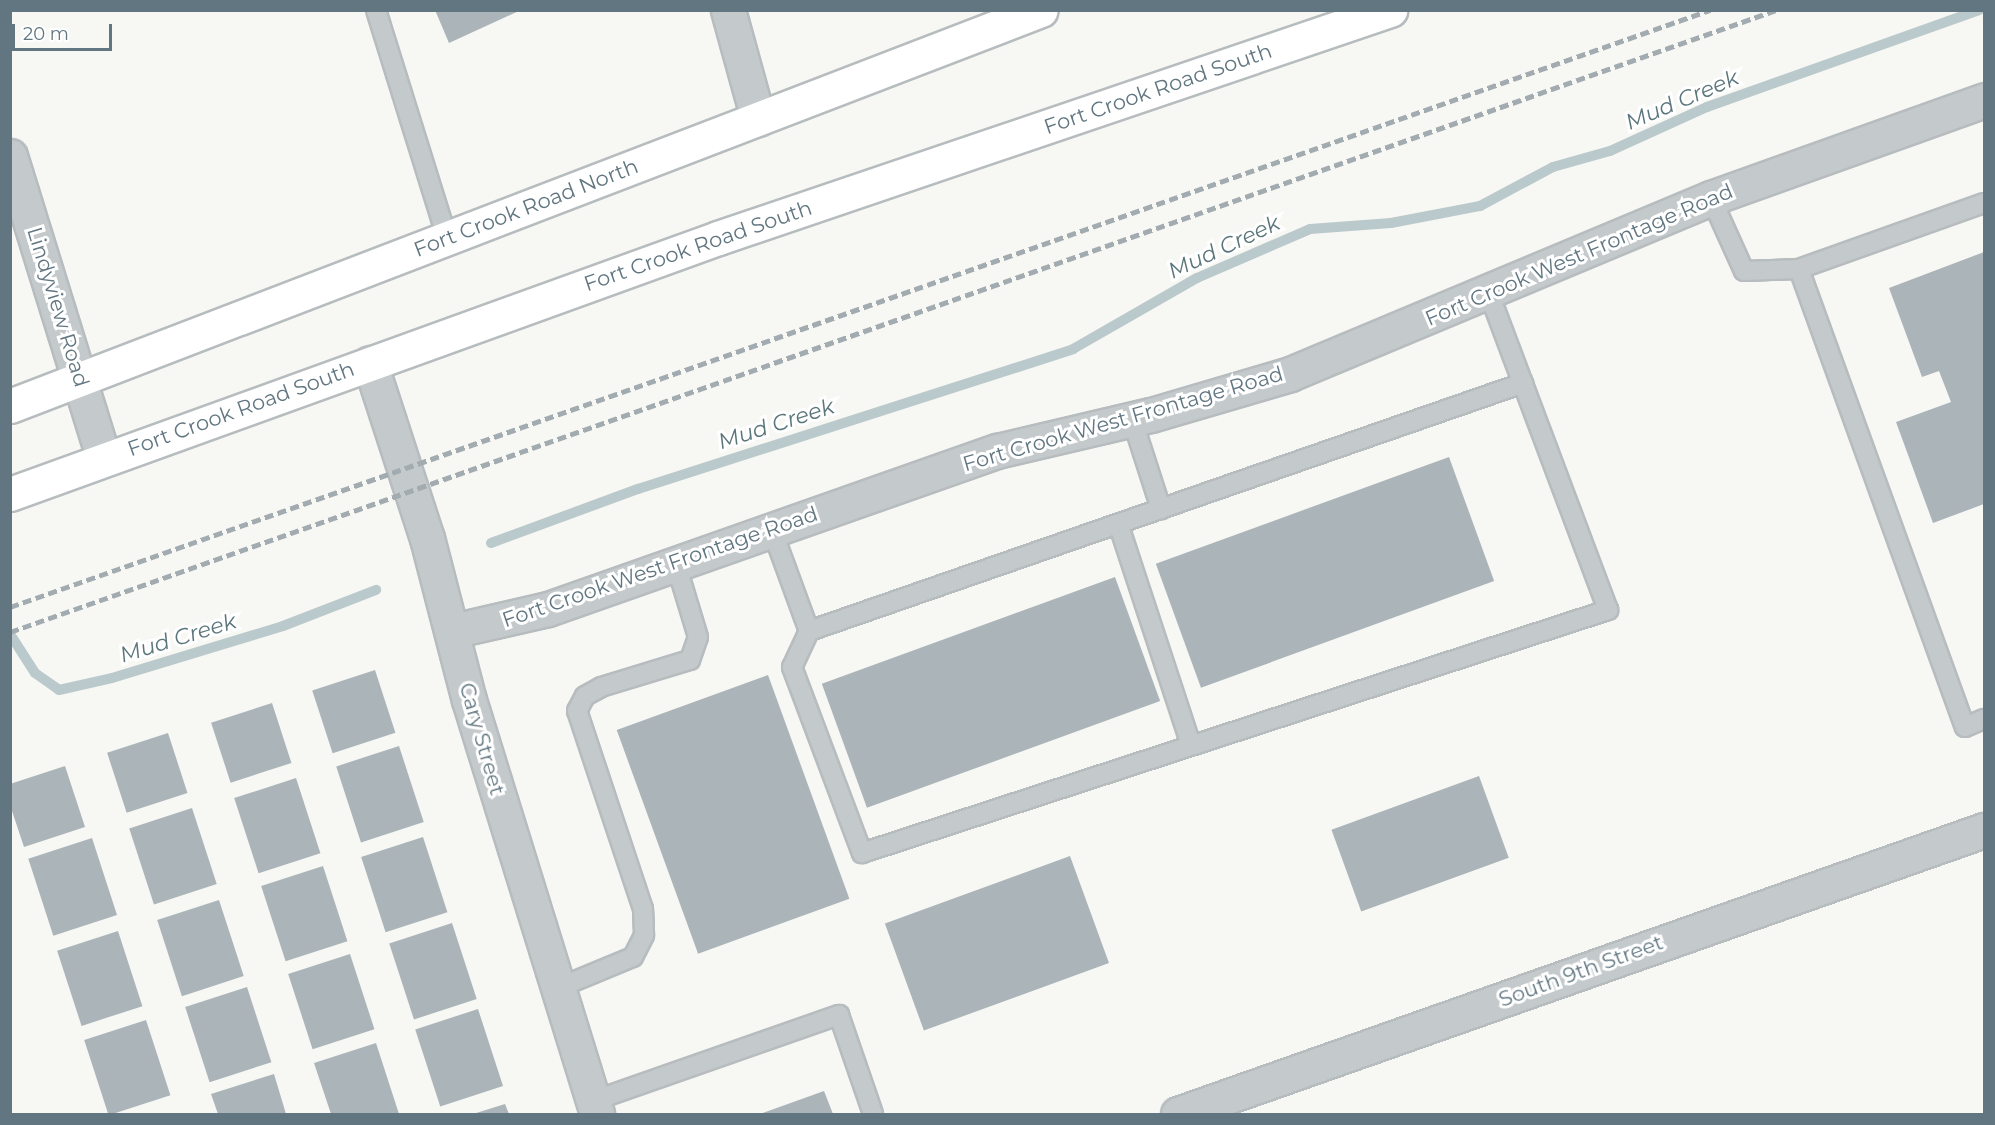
<!DOCTYPE html>
<html>
<head>
<meta charset="utf-8">
<style>
	body { margin:0 }
	#map { position:relative; width:1995px; height:1125px; overflow:hidden; background:#f7f7f4; font-family:Montserrat,sans-serif }
	div>[style] { position:absolute }
	.stream>* { height:10px; margin:-5px; padding:0 5px; transform-origin:5px; border-radius:5px; background:#bac9cb }
	.building>* { inset:0; background:#abb5b9; transform-origin:0 0 }
	.roads { filter:drop-shadow(2px 0 #b7bcbf) drop-shadow(-2px 0 #b7bcbf) drop-shadow(0 2px #b7bcbf) drop-shadow(0 -2px #b7bcbf) }
	.lane>* { height:18px; margin:-9px; padding:0 9px; transform-origin:9px; border-radius:9px; background:#c4c9cb }
	.street>* { height:33px; margin:-16.5px; padding:0 16.5px; transform-origin:16.5px; border-radius:16.5px; background:#c4c9cb }
	.primary>* { height:33px; margin:-16.5px; padding:0 16.5px; transform-origin:16.5px; border-radius:16.5px; background:#fff }
	.rail>* { height:4.5px; margin-top:-2.25px; transform-origin:0; background:repeating-linear-gradient(90deg,#a2abaf 0 9px,transparent 0 13.5px) }
	span { translate:-50% -50%; white-space:nowrap; text-align:center; line-height:1.15; -webkit-text-stroke:6px #fff; paint-order:stroke }
	.street-label { font-size:21px; color:#617680 }
	.water-label { font-size:22px; color:#5b767b; font-style:italic }
	.frame { position:absolute; inset:0; border:12px solid #617680; pointer-events:none }
	.scale { position:absolute; left:12px; top:24px; width:100px; height:27px; box-sizing:border-box; border:3px solid #617680; border-top:0; padding-left:8px; font-size:18px; line-height:21px; white-space:nowrap; color:#617680; -webkit-text-stroke:4px #fff; paint-order:stroke }
</style>
</head>
<body>
<div id="map">
	<div class="stream">
		<i style="left:491px;top:543px;width:157px;rotate:-20.2deg"></i>
		<i style="left:638px;top:489px;width:457px;rotate:-17.8deg"></i>
		<i style="left:1073px;top:349px;width:143px;rotate:-29.8deg"></i>
		<i style="left:1197px;top:278px;width:123px;rotate:-23.4deg"></i>
		<i style="left:1310px;top:229px;width:81px;rotate:-4.2deg"></i>
		<i style="left:1391px;top:223px;width:91px;rotate:-10.8deg"></i>
		<i style="left:1480px;top:206px;width:83px;rotate:-28.1deg"></i>
		<i style="left:1553px;top:167px;width:59px;rotate:-15.7deg"></i>
		<i style="left:1610px;top:151px;width:107px;rotate:-24.4deg"></i>
		<i style="left:1707px;top:107px;width:289px;rotate:-19.6deg"></i>
		<i style="left:10px;top:634px;width:46px;rotate:57.3deg"></i>
		<i style="left:35px;top:673px;width:29px;rotate:35deg"></i>
		<i style="left:59px;top:690px;width:54px;rotate:-12.8deg"></i>
		<i style="left:112px;top:678px;width:179px;rotate:-16.9deg"></i>
		<i style="left:283px;top:626px;width:100px;rotate:-21.2deg"></i>
	</div>
	<div class="building">
		<i style="clip-path:polygon(435px 10px,521px 10px,449px 43px)"></i>
		<i style="clip-path:polygon(1984px 252px,1984px 504px,1933px 523px,1896px 422px,1951px 402px,1939px 371px,1922px 377px,1889px 288px)"></i>
		<i style="left:1449px;top:457px;width:132px;height:312px;rotate:70deg"></i>
		<i style="left:1115px;top:577px;width:132px;height:312px;rotate:70deg"></i>
		<i style="left:375px;top:670px;width:66px;height:66px;rotate:72deg"></i>
		<i style="left:768px;top:675px;width:238px;height:161px;rotate:70deg"></i>
		<i style="left:272px;top:703px;width:63px;height:64px;rotate:72deg"></i>
		<i style="left:168px;top:733px;width:63px;height:64px;rotate:72deg"></i>
		<i style="left:399px;top:746px;width:80px;height:66px;rotate:72deg"></i>
		<i style="clip-path:polygon(65px 766px,85px 827px,24px 847px,10px 805px,10px 784px)"></i>
		<i style="left:1479px;top:776px;width:87px;height:157px;rotate:70deg"></i>
		<i style="left:296px;top:778px;width:79px;height:65px;rotate:72deg"></i>
		<i style="left:192px;top:808px;width:80px;height:66px;rotate:72deg"></i>
		<i style="left:423px;top:837px;width:79px;height:65px;rotate:72deg"></i>
		<i style="left:92px;top:838px;width:81px;height:67px;rotate:72deg"></i>
		<i style="left:1070px;top:856px;width:114px;height:197px;rotate:70deg"></i>
		<i style="left:323px;top:866px;width:79px;height:65px;rotate:72deg"></i>
		<i style="left:219px;top:900px;width:80px;height:65px;rotate:72deg"></i>
		<i style="left:452px;top:923px;width:80px;height:66px;rotate:72deg"></i>
		<i style="left:118px;top:931px;width:79px;height:64px;rotate:72deg"></i>
		<i style="left:350px;top:954px;width:79px;height:65px;rotate:72deg"></i>
		<i style="left:247px;top:987px;width:79px;height:65px;rotate:72deg"></i>
		<i style="left:478px;top:1009px;width:81px;height:66px;rotate:72deg"></i>
		<i style="left:146px;top:1020px;width:79px;height:65px;rotate:72deg"></i>
		<i style="clip-path:polygon(376px 1043px,399px 1114px,331px 1114px,314px 1063px)"></i>
		<i style="clip-path:polygon(274px 1074px,286px 1114px,218px 1114px,211px 1094px)"></i>
		<i style="clip-path:polygon(824px 1091px,833px 1114px,760px 1114px)"></i>
		<i style="clip-path:polygon(505px 1104px,509px 1114px,473px 1114px)"></i>
	</div>
	<div class="roads">
		<div class="lane">
			<i style="left:376px;top:10px;width:239px;rotate:72.7deg"></i>
			<i style="left:1711px;top:198px;width:80px;rotate:65.7deg"></i>
			<i style="left:1744px;top:271px;width:55px;rotate:-2.1deg"></i>
			<i style="left:1984px;top:203px;width:196px;rotate:160.4deg"></i>
			<i style="left:1799px;top:269px;width:487px;rotate:70.1deg"></i>
			<i style="left:1965px;top:727px;width:21px;rotate:-23deg"></i>
			<i style="left:1132px;top:419px;width:95px;rotate:72.1deg"></i>
			<i style="left:1119px;top:526px;width:231px;rotate:71.8deg"></i>
			<i style="left:772px;top:530px;width:108px;rotate:69.9deg"></i>
			<i style="left:809px;top:631px;width:40px;rotate:115deg"></i>
			<i style="left:792px;top:667px;width:199px;rotate:69.4deg"></i>
			<i style="left:862px;top:853px;width:785px;rotate:-18.04deg"></i>
			<i style="left:1608px;top:610px;width:339px;rotate:-110.6deg"></i>
			<i style="left:809px;top:631px;width:756px;rotate:-19.15deg"></i>
			<i style="left:558px;top:988px;width:81px;rotate:-22.5deg"></i>
			<i style="left:633px;top:957px;width:25px;rotate:-63deg"></i>
			<i style="left:644px;top:935px;width:26px;rotate:-92deg"></i>
			<i style="left:643px;top:909px;width:209px;rotate:-108.4deg"></i>
			<i style="left:577px;top:711px;width:17px;rotate:-62deg"></i>
			<i style="left:585px;top:696px;width:18px;rotate:-29deg"></i>
			<i style="left:601px;top:687px;width:93px;rotate:-16.9deg"></i>
			<i style="left:690px;top:660px;width:24px;rotate:-71deg"></i>
			<i style="left:698px;top:637px;width:76px;rotate:-106.8deg"></i>
			<i style="left:593px;top:1101px;width:261px;rotate:-19.3deg"></i>
			<i style="left:839px;top:1015px;width:105px;rotate:71deg"></i>
		</div>
		<div class="street">
			<i style="left:728px;top:10px;width:113px;rotate:74.6deg"></i>
			<i style="left:10px;top:156px;width:317px;rotate:72.8deg"></i>
			<i style="left:370px;top:363px;width:184px;rotate:72deg"></i>
			<i style="left:427px;top:538px;width:167px;rotate:75.5deg"></i>
			<i style="left:469px;top:700px;width:433px;rotate:72.8deg"></i>
			<i style="left:452px;top:631px;width:98px;rotate:-12.9deg"></i>
			<i style="left:548px;top:609px;width:476px;rotate:-19.4deg"></i>
			<i style="left:997px;top:451px;width:158px;rotate:-13.2deg"></i>
			<i style="left:1151px;top:415px;width:145px;rotate:-16.4deg"></i>
			<i style="left:1290px;top:374px;width:456px;rotate:-22.7deg"></i>
			<i style="left:1711px;top:198px;width:290px;rotate:-19.7deg"></i>
			<i style="left:1178px;top:1114px;width:855px;rotate:-19.41deg"></i>
		</div>
		<div class="primary">
			<i style="left:10px;top:406px;width:1104px;rotate:-21.01deg"></i>
			<i style="left:10px;top:494px;width:753px;rotate:-19.88deg"></i>
			<i style="left:718px;top:238px;width:710px;rotate:-18.74deg"></i>
		</div>
	</div>
	<div class="rail">
		<i style="left:10px;top:607px;width:1802px;rotate:-19.35deg"></i>
		<i style="left:10px;top:632px;width:1872px;rotate:-19.4deg"></i>
	</div>
	<div class="street-label">
		<span style="left:1158px;top:89px;rotate:-19deg">Fort Crook Road South</span>
		<span style="left:526px;top:208px;rotate:-21deg">Fort Crook Road North</span>
		<span style="left:698px;top:246px;rotate:-19deg">Fort Crook Road South</span>
		<span style="left:1579px;top:255px;rotate:-23deg">Fort Crook West Frontage Road</span>
		<span style="left:58px;top:307px;rotate:73deg">Lindyview Road</span>
		<span style="left:241px;top:409px;rotate:-20deg">Fort Crook Road South</span>
		<span style="left:1123px;top:419px;rotate:-16deg">Fort Crook West Frontage Road</span>
		<span style="left:660px;top:567px;rotate:-19deg">Fort Crook West Frontage Road</span>
		<span style="left:482px;top:739px;rotate:74deg">Cary Street</span>
		<span style="left:1581px;top:971px;rotate:-20deg">South 9th Street</span>
	</div>
	<div class="water-label">
		<span style="left:1682px;top:100px;rotate:-23deg">Mud Creek</span>
		<span style="left:1224px;top:247px;rotate:-25deg">Mud Creek</span>
		<span style="left:776px;top:424px;rotate:-18deg">Mud Creek</span>
		<span style="left:178px;top:638px;rotate:-17deg">Mud Creek</span>
	</div>
	<div class="frame"></div>
	<div class="scale">20 m</div>
</div>
</body>
</html>
